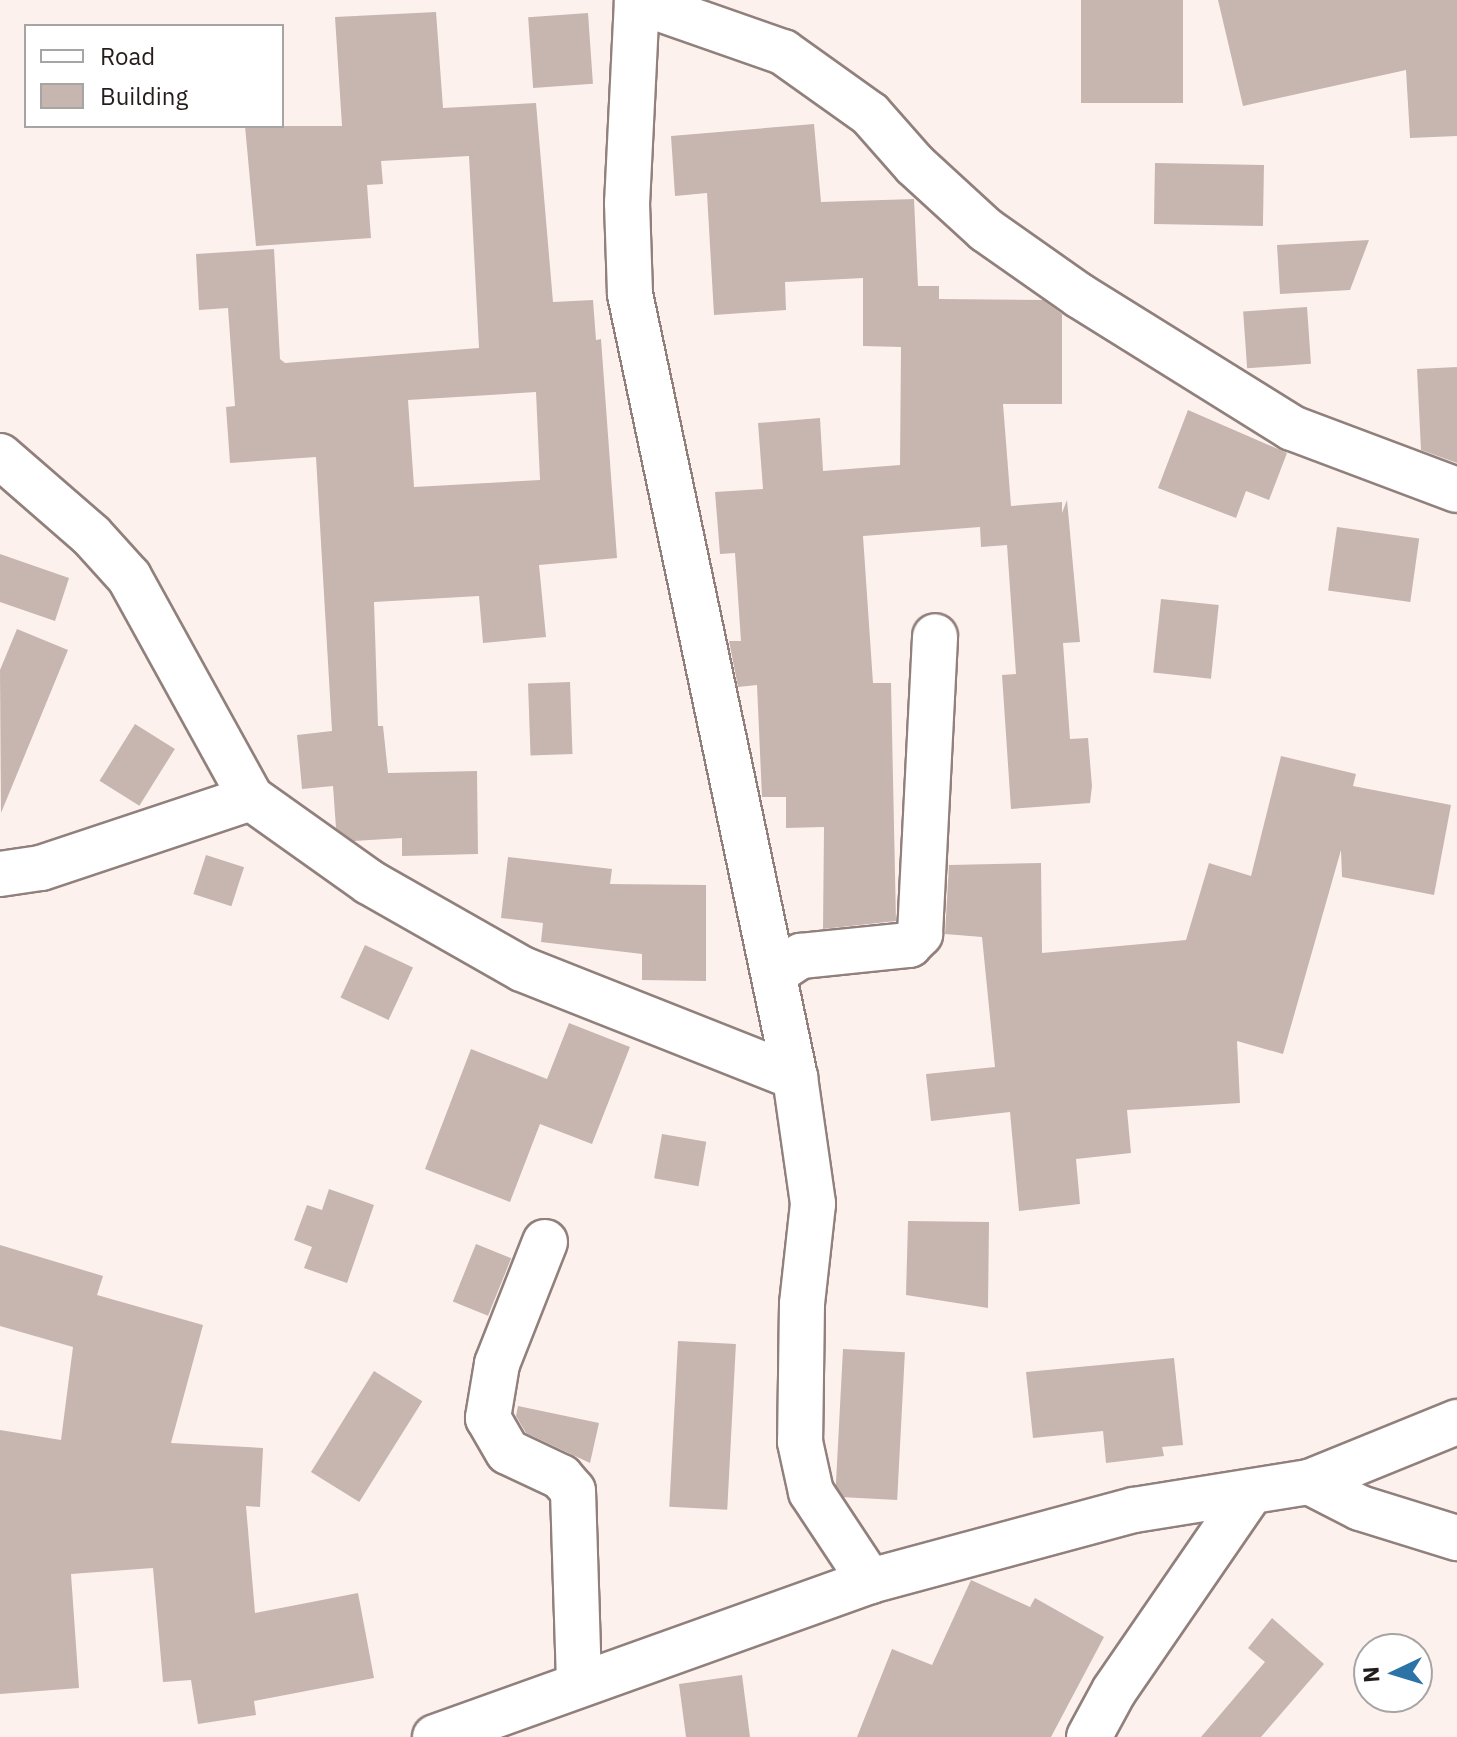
<!DOCTYPE html>
<html>
<head>
<meta charset="utf-8">
<style>
	body { margin:0 }
	#map { position:relative; width:1457px; height:1737px; overflow:hidden; background:#fdf1ee; font-family:"IBM Plex Sans",sans-serif }
	div>[style] { position:absolute }
	.building>* { inset:0; background:#c7b5b0; transform-origin:0 0 }
	.roads { filter:drop-shadow(2px 0 #91807c) drop-shadow(-2px 0 #91807c) drop-shadow(0 2px #91807c) drop-shadow(0 -2px #91807c) }
	.minor>* { height:44px; margin:-22px; padding:0 22px; transform-origin:22px; border-radius:22px; background:#fff }
	span { translate:-50% -50%; white-space:nowrap; text-align:center; line-height:1.15; -webkit-text-stroke:6px #fff; paint-order:stroke }
	.legend { position:absolute; left:24px; top:24px; width:260px; height:104px; box-sizing:border-box; background:#fff; border:2px solid #a7a5a4; margin:0; padding:10px 14px; list-style:none; font-size:24px; color:#241d1c }
	.legend li { display:flex; align-items:center; gap:16px; height:40px }
	.legend b { width:40px; border:2px solid #a7a5a4 }
	.north { position:absolute; left:1353px; top:1633px; width:80px; height:80px; box-sizing:border-box; background:#fff; border:2px solid #a7a5a4; border-radius:50%; rotate:266deg; font-size:22px; font-weight:700; line-height:32px; text-align:center; color:#241d1c }
	.north::after { content:''; display:block; margin:auto; width:28px; height:36px; background:#2c74a8; clip-path:polygon(50% 0,100% 100%,50% 72%,0 100%) }
</style>
</head>
<body>
<div id="map">
	<div class="building">
		<i style="left:1081px;top:0;width:102px;height:103px"></i>
		<i style="clip-path:polygon(1218px 0,1457px 0,1457px 136px,1410px 138px,1406px 70px,1243px 106px)"></i>
		<i style="clip-path:polygon(evenodd,436px 12px,443px 108px,536px 103px,553px 302px,593px 300px,596px 340px,601px 339px,617px 558px,539px 565px,546px 637px,483px 643px,479px 596px,374px 602px,378px 726px,383px 726px,388px 773px,477px 771px,478px 854px,402px 856px,402px 838px,354px 841px,336px 828px,333px 786px,302px 789px,297px 735px,332px 731px,316px 457px,230px 463px,226px 407px,235px 406px,228px 308px,199px 310px,196px 254px,274px 249px,280px 359px,285px 363px,479px 348px,469px 156px,381px 161px,383px 184px,367px 185px,371px 238px,256px 246px,245px 126px,342px 126px,335px 17px,436px 12px,536px 392px,540px 480px,414px 487px,408px 400px,536px 392px)"></i>
		<i style="left:588px;top:13px;width:71px;height:60px;rotate:86deg"></i>
		<i style="clip-path:polygon(814px 124px,821px 202px,914px 199px,918px 286px,939px 286px,939px 299px,1043px 300px,1062px 314px,1062px 404px,1003px 404px,1011px 506px,1062px 502px,1062px 513px,1067px 500px,1080px 642px,1063px 643px,1070px 739px,1088px 738px,1092px 786px,1090px 803px,1011px 809px,1002px 675px,1016px 674px,1007px 545px,981px 547px,980px 527px,863px 536px,873px 683px,891px 683px,896px 921px,823px 929px,824px 827px,786px 828px,786px 797px,762px 797px,757px 685px,738px 687px,729px 641px,741px 641px,735px 553px,720px 554px,715px 492px,763px 489px,758px 423px,820px 418px,823px 471px,900px 465px,901px 347px,863px 346px,863px 278px,785px 282px,786px 310px,714px 315px,707px 193px,675px 196px,671px 136px)"></i>
		<i style="left:1155px;top:163px;width:109px;height:61px;rotate:1deg"></i>
		<i style="clip-path:polygon(1369px 240px,1350px 290px,1280px 294px,1277px 245px)"></i>
		<i style="left:1307px;top:307px;width:57px;height:64px;rotate:86deg"></i>
		<i style="clip-path:polygon(1457px 367px,1457px 463px,1421px 450px,1417px 369px)"></i>
		<i style="clip-path:polygon(1188px 410px,1287px 453px,1269px 500px,1246px 491px,1236px 518px,1158px 488px)"></i>
		<i style="left:1337px;top:527px;width:83px;height:64px;rotate:8deg"></i>
		<i style="clip-path:polygon(0 554px,69px 578px,55px 621px,0 602px)"></i>
		<i style="left:1161px;top:599px;width:58px;height:74px;rotate:6deg"></i>
		<i style="clip-path:polygon(17px 629px,68px 650px,1px 813px,0 670px)"></i>
		<i style="left:570px;top:682px;width:72px;height:42px;rotate:88deg"></i>
		<i style="left:135px;top:724px;width:47px;height:67px;rotate:32deg"></i>
		<i style="clip-path:polygon(1281px 756px,1356px 774px,1353px 786px,1451px 805px,1434px 895px,1342px 877px,1341px 850px,1283px 1054px,1237px 1041px,1240px 1103px,1127px 1110px,1131px 1153px,1076px 1159px,1080px 1204px,1019px 1211px,1010px 1112px,931px 1121px,926px 1074px,995px 1067px,982px 937px,945px 934px,949px 865px,1041px 863px,1042px 953px,1186px 940px,1209px 863px,1251px 876px)"></i>
		<i style="left:206px;top:855px;width:40px;height:41px;rotate:18deg"></i>
		<i style="clip-path:polygon(508px 857px,612px 869px,610px 884px,706px 885px,706px 981px,642px 980px,642px 954px,541px 942px,543px 923px,501px 918px)"></i>
		<i style="left:365px;top:945px;width:53px;height:58px;rotate:25deg"></i>
		<i style="clip-path:polygon(569px 1023px,630px 1047px,592px 1144px,540px 1124px,510px 1202px,425px 1169px,471px 1049px,547px 1079px)"></i>
		<i style="left:662px;top:1134px;width:45px;height:45px;rotate:10deg"></i>
		<i style="clip-path:polygon(329px 1189px,374px 1205px,347px 1283px,304px 1268px,312px 1247px,294px 1240px,307px 1205px,322px 1210px)"></i>
		<i style="clip-path:polygon(908px 1221px,989px 1222px,988px 1308px,906px 1295px)"></i>
		<i style="left:476px;top:1244px;width:38px;height:62px;rotate:22deg"></i>
		<i style="clip-path:polygon(0 1245px,103px 1276px,97px 1295px,203px 1325px,171px 1443px,263px 1448px,260px 1507px,246px 1506px,255px 1613px,358px 1593px,374px 1678px,254px 1701px,256px 1715px,198px 1724px,191px 1680px,163px 1682px,153px 1568px,71px 1574px,79px 1688px,0 1694px,0 1430px,61px 1440px,73px 1347px,0 1326px)"></i>
		<i style="left:678px;top:1341px;width:58px;height:166px;rotate:3deg"></i>
		<i style="left:843px;top:1349px;width:62px;height:148px;rotate:3deg"></i>
		<i style="clip-path:polygon(1174px 1358px,1183px 1445px,1162px 1447px,1164px 1456px,1106px 1463px,1103px 1431px,1033px 1438px,1026px 1372px)"></i>
		<i style="left:374px;top:1371px;width:57px;height:119px;rotate:32deg"></i>
		<i style="clip-path:polygon(518px 1406px,599px 1423px,590px 1463px,526px 1433px,516px 1416px)"></i>
		<i style="clip-path:polygon(971px 1580px,1030px 1607px,1035px 1598px,1104px 1637px,1051px 1737px,857px 1737px,892px 1649px,932px 1665px)"></i>
		<i style="clip-path:polygon(1272px 1618px,1324px 1664px,1261px 1737px,1201px 1737px,1265px 1662px,1248px 1648px)"></i>
		<i style="clip-path:polygon(742px 1675px,750px 1737px,686px 1737px,679px 1684px)"></i>
	</div>
	<div class="roads">
		<div class="minor">
			<i style="left:637px;top:0;width:203px;rotate:92.8deg"></i>
			<i style="left:627px;top:203px;width:91px;rotate:88.1deg"></i>
			<i style="left:630px;top:294px;width:800px;rotate:78.1deg"></i>
			<i style="left:795px;top:1077px;width:128px;rotate:81.9deg"></i>
			<i style="left:813px;top:1204px;width:101px;rotate:96.3deg"></i>
			<i style="left:802px;top:1304px;width:138px;rotate:90.8deg"></i>
			<i style="left:800px;top:1442px;width:51px;rotate:77.6deg"></i>
			<i style="left:811px;top:1492px;width:107px;rotate:56.5deg"></i>
			<i style="left:637px;top:1px;width:155px;rotate:19.3deg"></i>
			<i style="left:783px;top:52px;width:107px;rotate:35.5deg"></i>
			<i style="left:870px;top:114px;width:68px;rotate:48.6deg"></i>
			<i style="left:915px;top:165px;width:96px;rotate:42.5deg"></i>
			<i style="left:986px;top:230px;width:115px;rotate:35.1deg"></i>
			<i style="left:1080px;top:296px;width:250px;rotate:31.9deg"></i>
			<i style="left:1292px;top:428px;width:176px;rotate:20.6deg"></i>
			<i style="left:0;top:456px;width:121px;rotate:41deg"></i>
			<i style="left:91px;top:535px;width:57px;rotate:47.9deg"></i>
			<i style="left:129px;top:577px;width:252px;rotate:61.1deg"></i>
			<i style="left:251px;top:798px;width:145px;rotate:35.4deg"></i>
			<i style="left:369px;top:882px;width:176px;rotate:29.6deg"></i>
			<i style="left:522px;top:969px;width:294px;rotate:21.6deg"></i>
			<i style="left:0;top:874px;width:41px;rotate:-8.3deg"></i>
			<i style="left:41px;top:868px;width:221px;rotate:-18.4deg"></i>
			<i style="left:776px;top:972px;width:30px;rotate:-33deg"></i>
			<i style="left:801px;top:956px;width:109px;rotate:-5.8deg"></i>
			<i style="left:909px;top:945px;width:16px;rotate:-45deg"></i>
			<i style="left:920px;top:934px;width:298px;rotate:-87.1deg"></i>
			<i style="left:545px;top:1242px;width:131px;rotate:111.5deg"></i>
			<i style="left:497px;top:1364px;width:55px;rotate:99.5deg"></i>
			<i style="left:488px;top:1418px;width:39px;rotate:60deg"></i>
			<i style="left:508px;top:1452px;width:59px;rotate:25.3deg"></i>
			<i style="left:561px;top:1477px;width:18px;rotate:49deg"></i>
			<i style="left:573px;top:1491px;width:190px;rotate:88.2deg"></i>
			<i style="left:1309px;top:1482px;width:57px;rotate:27deg"></i>
			<i style="left:1360px;top:1508px;width:102px;rotate:17.2deg"></i>
			<i style="left:435px;top:1737px;width:462px;rotate:-19.7deg"></i>
			<i style="left:870px;top:1581px;width:273px;rotate:-15.1deg"></i>
			<i style="left:1134px;top:1510px;width:177px;rotate:-9.1deg"></i>
			<i style="left:1309px;top:1482px;width:160px;rotate:-22.1deg"></i>
			<i style="left:1089px;top:1737px;width:52px;rotate:-61.5deg"></i>
			<i style="left:1114px;top:1691px;width:237px;rotate:-55.5deg"></i>
		</div>
	</div>
	<ul class="legend">
	<li><b style="height:10px;background:#fff"></b>Road</li>
	<li><b style="height:22px;background:#c7b5b0"></b>Building</li>
	</ul>
	<div class="north">N</div>
</div>
</body>
</html>
